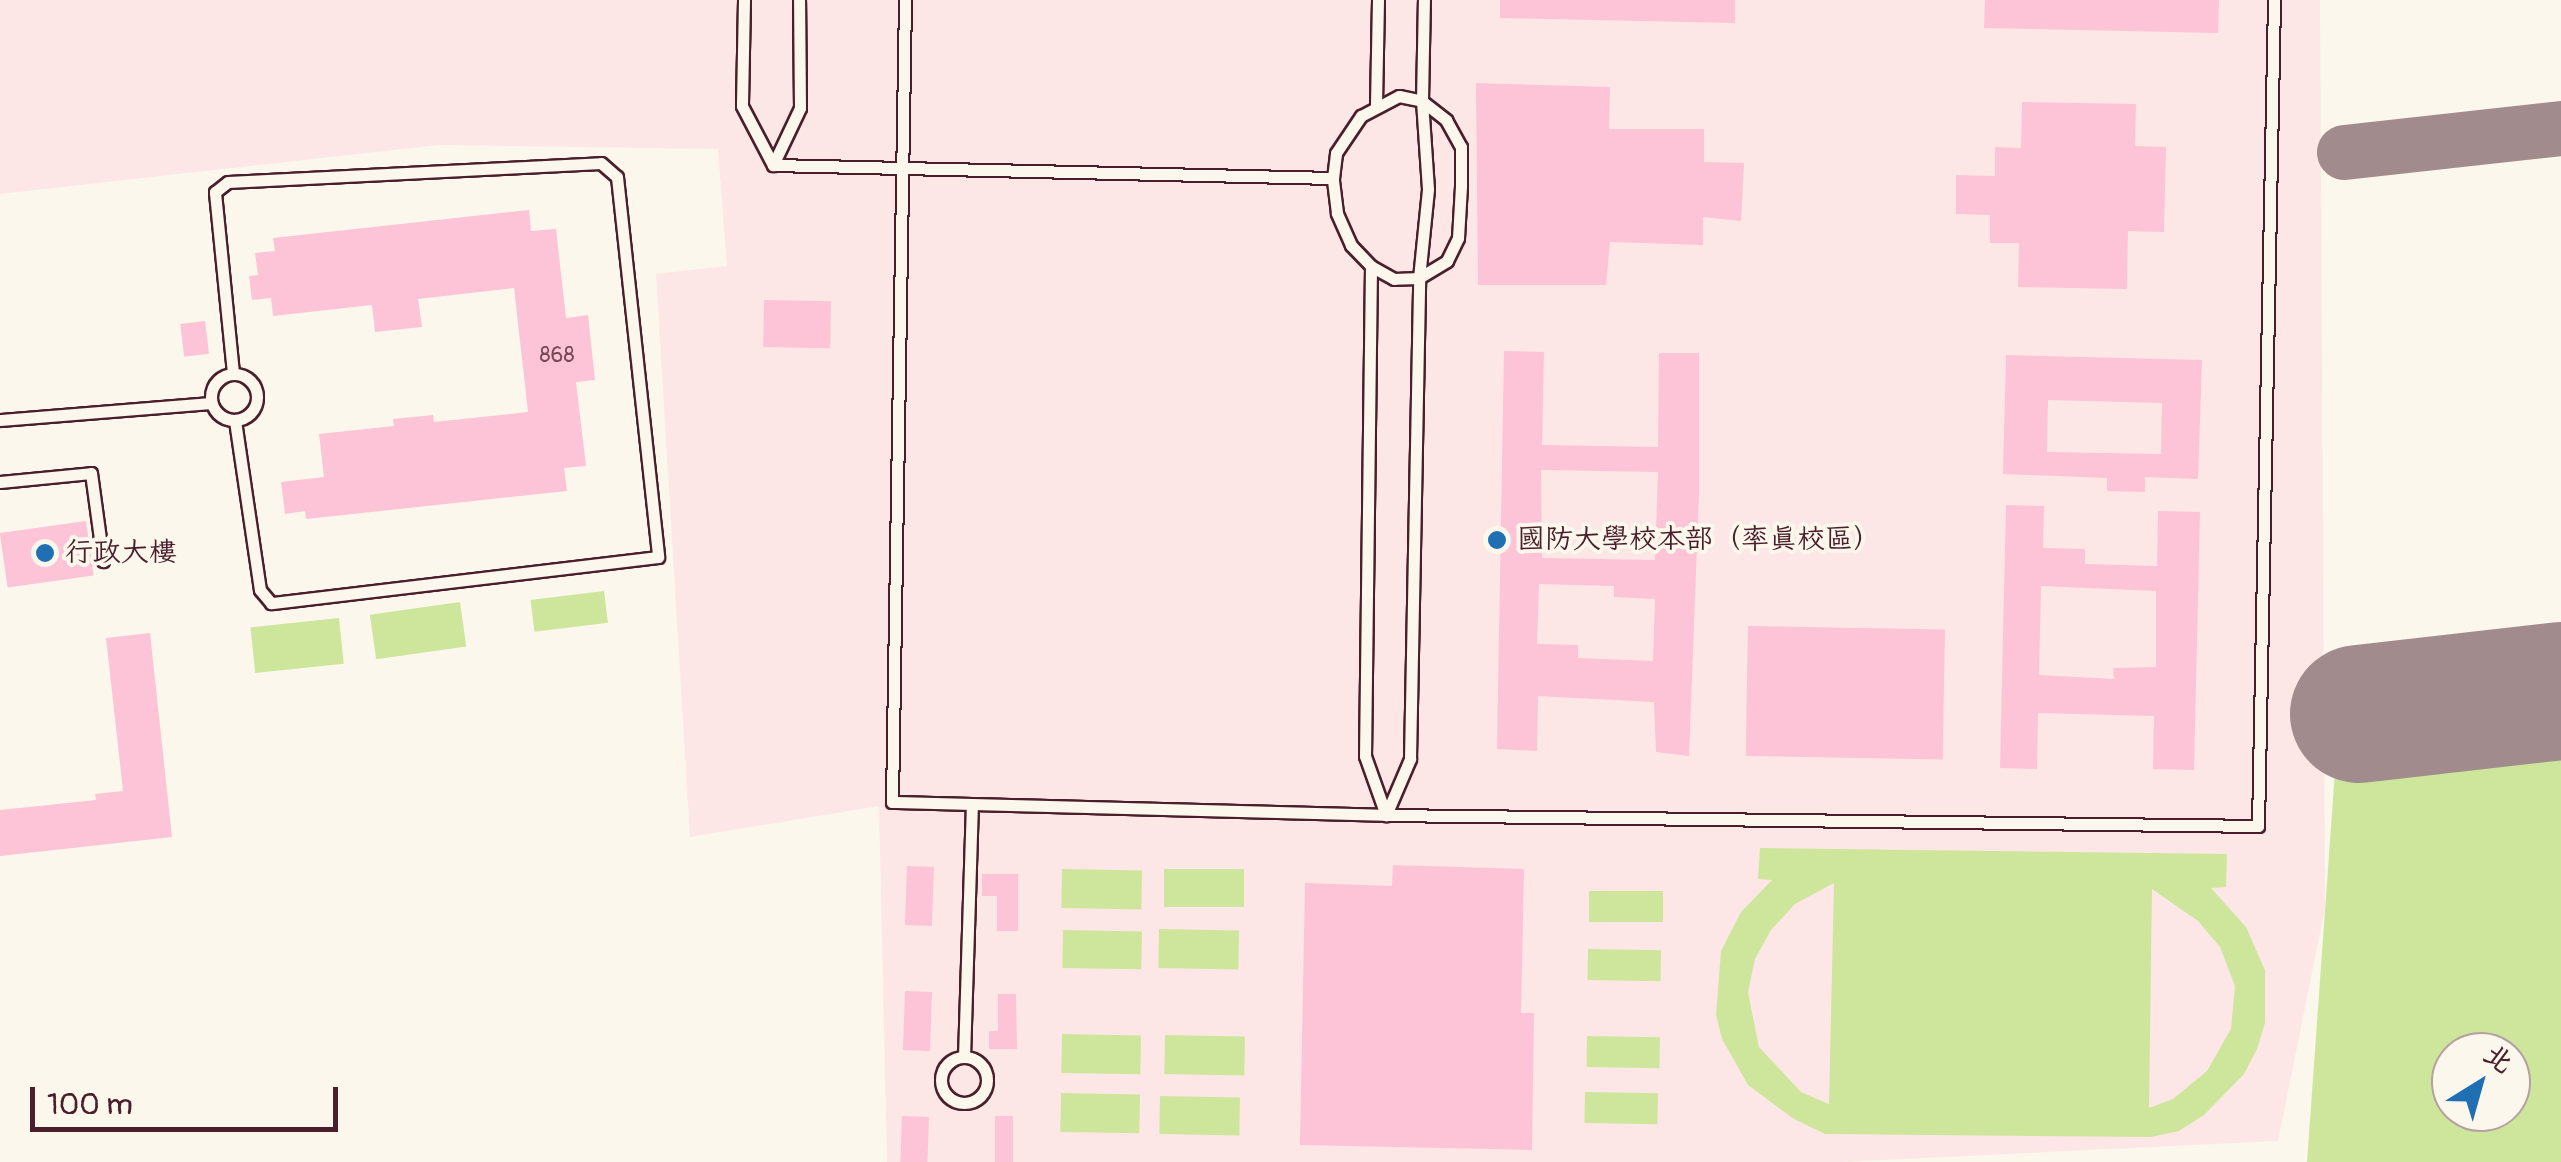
<!DOCTYPE html>
<html>
<head>
<meta charset="utf-8">
<style>
	body { margin:0 }
	#map { position:relative; width:2561px; height:1162px; overflow:hidden; background:#fbf7ec; font-family:Pangolin,"LXGW WenKai TC",sans-serif }
	div>[style] { position:absolute }
	.built>* { inset:0; background:#fce7e6 }
	.green>* { inset:0; background:#cee69b; transform-origin:0 0 }
	.taxiway>* { height:55px; margin:-27.5px; padding:0 27.5px; transform-origin:27.5px; border-radius:27.5px; background:#a28b8c }
	.runway>* { height:138px; margin:-69px; padding:0 69px; transform-origin:69px; border-radius:69px; background:#a28b8c }
	.building>* { inset:0; background:#fdc3d7; transform-origin:0 0 }
	.roads { filter:drop-shadow(2px 0 #4a1f2b) drop-shadow(-2px 0 #4a1f2b) drop-shadow(0 2px #4a1f2b) drop-shadow(0 -2px #4a1f2b) }
	.lane>* { height:11px; margin:-5.5px; padding:0 5.5px; transform-origin:5.5px; border-radius:5.5px; background:#fbf7ec }
	.lane>.ring { margin:-5.5px; padding:0; box-sizing:content-box; background:none; border:11px solid #fbf7ec; border-radius:50% }
	.dots>* { width:28px; height:28px; translate:-50% -50%; box-sizing:border-box; border:5px solid #fbf7ec; border-radius:50% }
	span { translate:-50% -50%; white-space:nowrap; text-align:center; line-height:1.15; -webkit-text-stroke:8px #fbf7ec; paint-order:stroke }
	.number-label { font-size:22px; color:#774856 }
	.number-label span { -webkit-text-stroke-width:0 }
	.poi-label { font-size:28px; color:#4a1f2b }
	.left { translate:0 -50%; text-align:left }
	.north { position:absolute; left:2431px; top:1032px; width:100px; height:100px; box-sizing:border-box; background:#fbf7ec; border:2px solid #b4a19f; border-radius:50%; rotate:37deg; font-size:28px; font-weight:700; line-height:40px; text-align:center; color:#4a1f2b }
	.north::after { content:''; display:block; margin:auto; width:35px; height:45px; background:#1f6fb2; clip-path:polygon(50% 0,100% 100%,50% 72%,0 100%) }
	.scale { position:absolute; left:30px; top:1087px; width:308px; height:45px; box-sizing:border-box; border:5px solid #4a1f2b; border-top:0; padding-left:12px; font-size:30px; line-height:35px; white-space:nowrap; color:#4a1f2b; -webkit-text-stroke:8px #fbf7ec; paint-order:stroke }
</style>
</head>
<body>
<div id="map">
	<div class="built">
		<i style="clip-path:polygon(0 0,2320px 0,2325px 908px,2278px 1141px,1841px 1162px,887px 1162px,879px 806px,690px 837px,656px 274px,727px 266px,718px 149px,438px 145px,0 194px)"></i>
	</div>
	<div class="green">
		<i style="left:604px;top:591px;width:32px;height:74px;rotate:83deg"></i>
		<i style="left:460px;top:602px;width:45px;height:91px;rotate:82deg"></i>
		<i style="left:339px;top:618px;width:46px;height:89px;rotate:84deg"></i>
		<i style="clip-path:polygon(evenodd,2561px 739px,2561px 1162px,2307px 1162px,2336px 757px,2561px 739px,2451px 1052px,2511px 1052px,2511px 1112px,2451px 1112px,2451px 1052px)"></i>
		<i style="clip-path:polygon(evenodd,1760px 848px,2227px 854px,2226px 887px,2211px 888px,2246px 927px,2265px 970px,2265px 1023px,2257px 1049px,2244px 1074px,2204px 1115px,2179px 1131px,2151px 1137px,1825px 1134px,1794px 1119px,1748px 1085px,1722px 1039px,1716px 1015px,1721px 951px,1741px 912px,1772px 880px,1758px 879px,1760px 848px,1834px 883px,1829px 1104px,1801px 1092px,1759px 1047px,1748px 992px,1755px 959px,1771px 930px,1795px 904px,1834px 883px,1760px 848px,2152px 889px,2198px 921px,2220px 947px,2235px 986px,2231px 1029px,2207px 1071px,2173px 1099px,2149px 1108px,2152px 889px)"></i>
		<i style="left:1062px;top:869px;width:80px;height:39px;rotate:1deg"></i>
		<i style="left:1164px;top:869px;width:80px;height:38px"></i>
		<i style="left:1589px;top:891px;width:74px;height:31px"></i>
		<i style="left:1159px;top:929px;width:80px;height:39px;rotate:1deg"></i>
		<i style="left:1063px;top:930px;width:79px;height:38px;rotate:1deg"></i>
		<i style="left:1588px;top:949px;width:73px;height:31px;rotate:1deg"></i>
		<i style="left:1062px;top:1034px;width:79px;height:39px;rotate:1deg"></i>
		<i style="left:1165px;top:1035px;width:80px;height:39px;rotate:1deg"></i>
		<i style="left:1587px;top:1036px;width:73px;height:31px;rotate:1deg"></i>
		<i style="left:1585px;top:1092px;width:73px;height:31px;rotate:1deg"></i>
		<i style="left:1061px;top:1093px;width:79px;height:39px;rotate:1deg"></i>
		<i style="left:1160px;top:1096px;width:80px;height:38px;rotate:1deg"></i>
	</div>
	<div class="taxiway">
		<i style="left:2344px;top:152px;width:218px;rotate:-6.3deg"></i>
	</div>
	<div class="runway">
		<i style="left:2359px;top:714px;width:203px;rotate:-6.5deg"></i>
	</div>
	<div class="building">
		<i style="clip-path:polygon(1500px 0,1735px 0,1735px 23px,1500px 18px)"></i>
		<i style="clip-path:polygon(1985px 0,2219px 0,2218px 33px,1984px 28px)"></i>
		<i style="clip-path:polygon(1476px 83px,1610px 87px,1609px 129px,1704px 129px,1704px 162px,1744px 163px,1741px 221px,1703px 217px,1703px 245px,1610px 242px,1606px 285px,1478px 285px)"></i>
		<i style="clip-path:polygon(2022px 102px,2136px 104px,2135px 146px,2166px 147px,2164px 232px,2128px 231px,2127px 289px,2018px 287px,2019px 243px,1990px 243px,1990px 215px,1956px 214px,1956px 175px,1995px 176px,1995px 147px,2021px 148px)"></i>
		<i style="clip-path:polygon(529px 210px,531px 231px,556px 229px,566px 318px,588px 315px,595px 380px,576px 382px,586px 466px,564px 468px,567px 491px,306px 519px,305px 511px,285px 514px,281px 482px,324px 477px,319px 434px,394px 426px,393px 419px,433px 415px,434px 422px,528px 412px,514px 288px,418px 299px,422px 327px,375px 332px,372px 305px,273px 316px,271px 298px,252px 300px,249px 276px,258px 275px,255px 253px,275px 251px,273px 238px)"></i>
		<i style="left:764px;top:300px;width:67px;height:47px;rotate:1deg"></i>
		<i style="left:205px;top:321px;width:33px;height:25px;rotate:83deg"></i>
		<i style="clip-path:polygon(evenodd,1504px 351px,1544px 352px,1542px 445px,1658px 447px,1659px 353px,1699px 353px,1699px 494px,1689px 756px,1656px 752px,1654px 702px,1538px 696px,1537px 751px,1497px 749px,1504px 351px,1541px 470px,1658px 472px,1655px 560px,1542px 558px,1541px 470px,1504px 351px,1539px 584px,1614px 586px,1614px 597px,1655px 599px,1653px 661px,1578px 658px,1578px 645px,1537px 644px,1539px 584px)"></i>
		<i style="clip-path:polygon(evenodd,2006px 355px,2202px 360px,2198px 479px,2145px 477px,2145px 492px,2107px 491px,2107px 478px,2003px 474px,2006px 355px,2048px 400px,2162px 403px,2161px 454px,2047px 452px,2048px 400px)"></i>
		<i style="clip-path:polygon(evenodd,2006px 505px,2044px 506px,2043px 548px,2085px 549px,2085px 564px,2157px 566px,2158px 511px,2200px 512px,2194px 770px,2153px 769px,2154px 716px,2038px 713px,2037px 769px,2000px 768px,2006px 505px,2041px 586px,2156px 591px,2156px 667px,2113px 668px,2114px 679px,2039px 675px,2041px 586px)"></i>
		<i style="left:86px;top:521px;width:55px;height:87px;rotate:82deg"></i>
		<i style="left:1748px;top:626px;width:197px;height:130px;rotate:1deg"></i>
		<i style="clip-path:polygon(150px 633px,172px 837px,0 856px,0 810px,96px 800px,95px 794px,123px 791px,106px 638px)"></i>
		<i style="clip-path:polygon(1393px 865px,1524px 869px,1521px 1013px,1534px 1013px,1532px 1150px,1300px 1145px,1305px 883px,1392px 886px)"></i>
		<i style="left:907px;top:866px;width:27px;height:59px;rotate:2deg"></i>
		<i style="clip-path:polygon(982px 874px,1018px 874px,1018px 931px,997px 931px,997px 896px,982px 896px)"></i>
		<i style="left:905px;top:991px;width:27px;height:59px;rotate:2deg"></i>
		<i style="clip-path:polygon(998px 994px,1016px 994px,1017px 1049px,989px 1049px,989px 1031px,998px 1031px)"></i>
		<i style="left:902px;top:1116px;width:27px;height:46px;rotate:2deg"></i>
		<i style="left:995px;top:1116px;width:18px;height:46px"></i>
	</div>
	<div class="roads">
		<div class="lane">
			<i style="left:744px;top:0;width:106px;rotate:91.1deg"></i>
			<i style="left:742px;top:106px;width:67px;rotate:62.3deg"></i>
			<i style="left:905px;top:0;width:802px;rotate:90.93deg"></i>
			<i style="left:892px;top:802px;width:494px;rotate:1.5deg"></i>
			<i style="left:1386px;top:815px;width:872px;rotate:0.72deg"></i>
			<i style="left:2258px;top:826px;width:826px;rotate:-88.89deg"></i>
			<i style="left:1399px;top:96px;width:24px;rotate:12deg"></i>
			<i style="left:1422px;top:101px;width:31px;rotate:38deg"></i>
			<i style="left:1446px;top:120px;width:31px;rotate:61deg"></i>
			<i style="left:1461px;top:147px;width:39px;rotate:90deg"></i>
			<i style="left:1461px;top:186px;width:52px;rotate:93.3deg"></i>
			<i style="left:1458px;top:238px;width:25px;rotate:116deg"></i>
			<i style="left:1447px;top:261px;width:33px;rotate:149deg"></i>
			<i style="left:1419px;top:278px;width:25px;rotate:178deg"></i>
			<i style="left:1394px;top:279px;width:26px;rotate:-151deg"></i>
			<i style="left:1371px;top:266px;width:29px;rotate:-134deg"></i>
			<i style="left:1351px;top:245px;width:35px;rotate:-114deg"></i>
			<i style="left:1337px;top:213px;width:35px;rotate:-97deg"></i>
			<i style="left:1333px;top:178px;width:25px;rotate:-83deg"></i>
			<i style="left:1336px;top:153px;width:45px;rotate:-56deg"></i>
			<i style="left:1361px;top:116px;width:43px;rotate:-27.8deg"></i>
			<i style="left:1376px;top:104px;width:104px;rotate:-88.9deg"></i>
			<i style="left:773px;top:165px;width:560px;rotate:1.33deg"></i>
			<i style="left:773px;top:165px;width:63px;rotate:-64.7deg"></i>
			<i style="left:800px;top:108px;width:108px;rotate:-90.5deg"></i>
			<i style="left:1371px;top:266px;width:490px;rotate:90.7deg"></i>
			<i style="left:1365px;top:756px;width:63px;rotate:70.4deg"></i>
			<i style="left:1386px;top:815px;width:61px;rotate:-66.8deg"></i>
			<i style="left:1410px;top:759px;width:481px;rotate:-88.9deg"></i>
			<i style="left:1419px;top:278px;width:89px;rotate:-84.2deg"></i>
			<i style="left:1428px;top:189px;width:88px;rotate:-93.9deg"></i>
			<i style="left:1422px;top:101px;width:101px;rotate:-88.9deg"></i>
			<i style="left:233px;top:373px;width:182px;rotate:-95.7deg"></i>
			<i style="left:215px;top:192px;width:16px;rotate:-38deg"></i>
			<i style="left:228px;top:182px;width:373px;rotate:-2.9deg"></i>
			<i style="left:601px;top:163px;width:21px;rotate:41deg"></i>
			<i style="left:617px;top:177px;width:382px;rotate:83.8deg"></i>
			<i style="left:658px;top:557px;width:390px;rotate:173.2deg"></i>
			<i style="left:271px;top:603px;width:17px;rotate:-130deg"></i>
			<i style="left:260px;top:590px;width:172px;rotate:-98.4deg"></i>
			<i class="ring" style="left:211px;top:374px;width:35px;height:35px"></i>
			<i style="left:0;top:420px;width:212px;rotate:-4.6deg"></i>
			<i style="left:0;top:482px;width:91px;rotate:-5.6deg"></i>
			<i style="left:91px;top:473px;width:89px;rotate:82.2deg"></i>
			<i style="left:964px;top:1057px;width:253px;rotate:-88.2deg"></i>
			<i class="ring" style="left:941px;top:1057px;width:35px;height:35px"></i>
		</div>
	</div>
	<div class="dots">
		<i style="left:1497px;top:540px;background:#1f6fb2"></i>
		<i style="left:45px;top:553px;background:#1f6fb2"></i>
	</div>
	<div class="number-label">
		<span style="left:557px;top:356px">868</span>
	</div>
	<div class="poi-label">
		<span class="left" style="left:1517px;top:540px">國防大學校本部（率真校區）</span>
		<span class="left" style="left:65px;top:553px">行政大樓</span>
	</div>
	<div class="north">北</div>
	<div class="scale">100 m</div>
</div>
</body>
</html>
